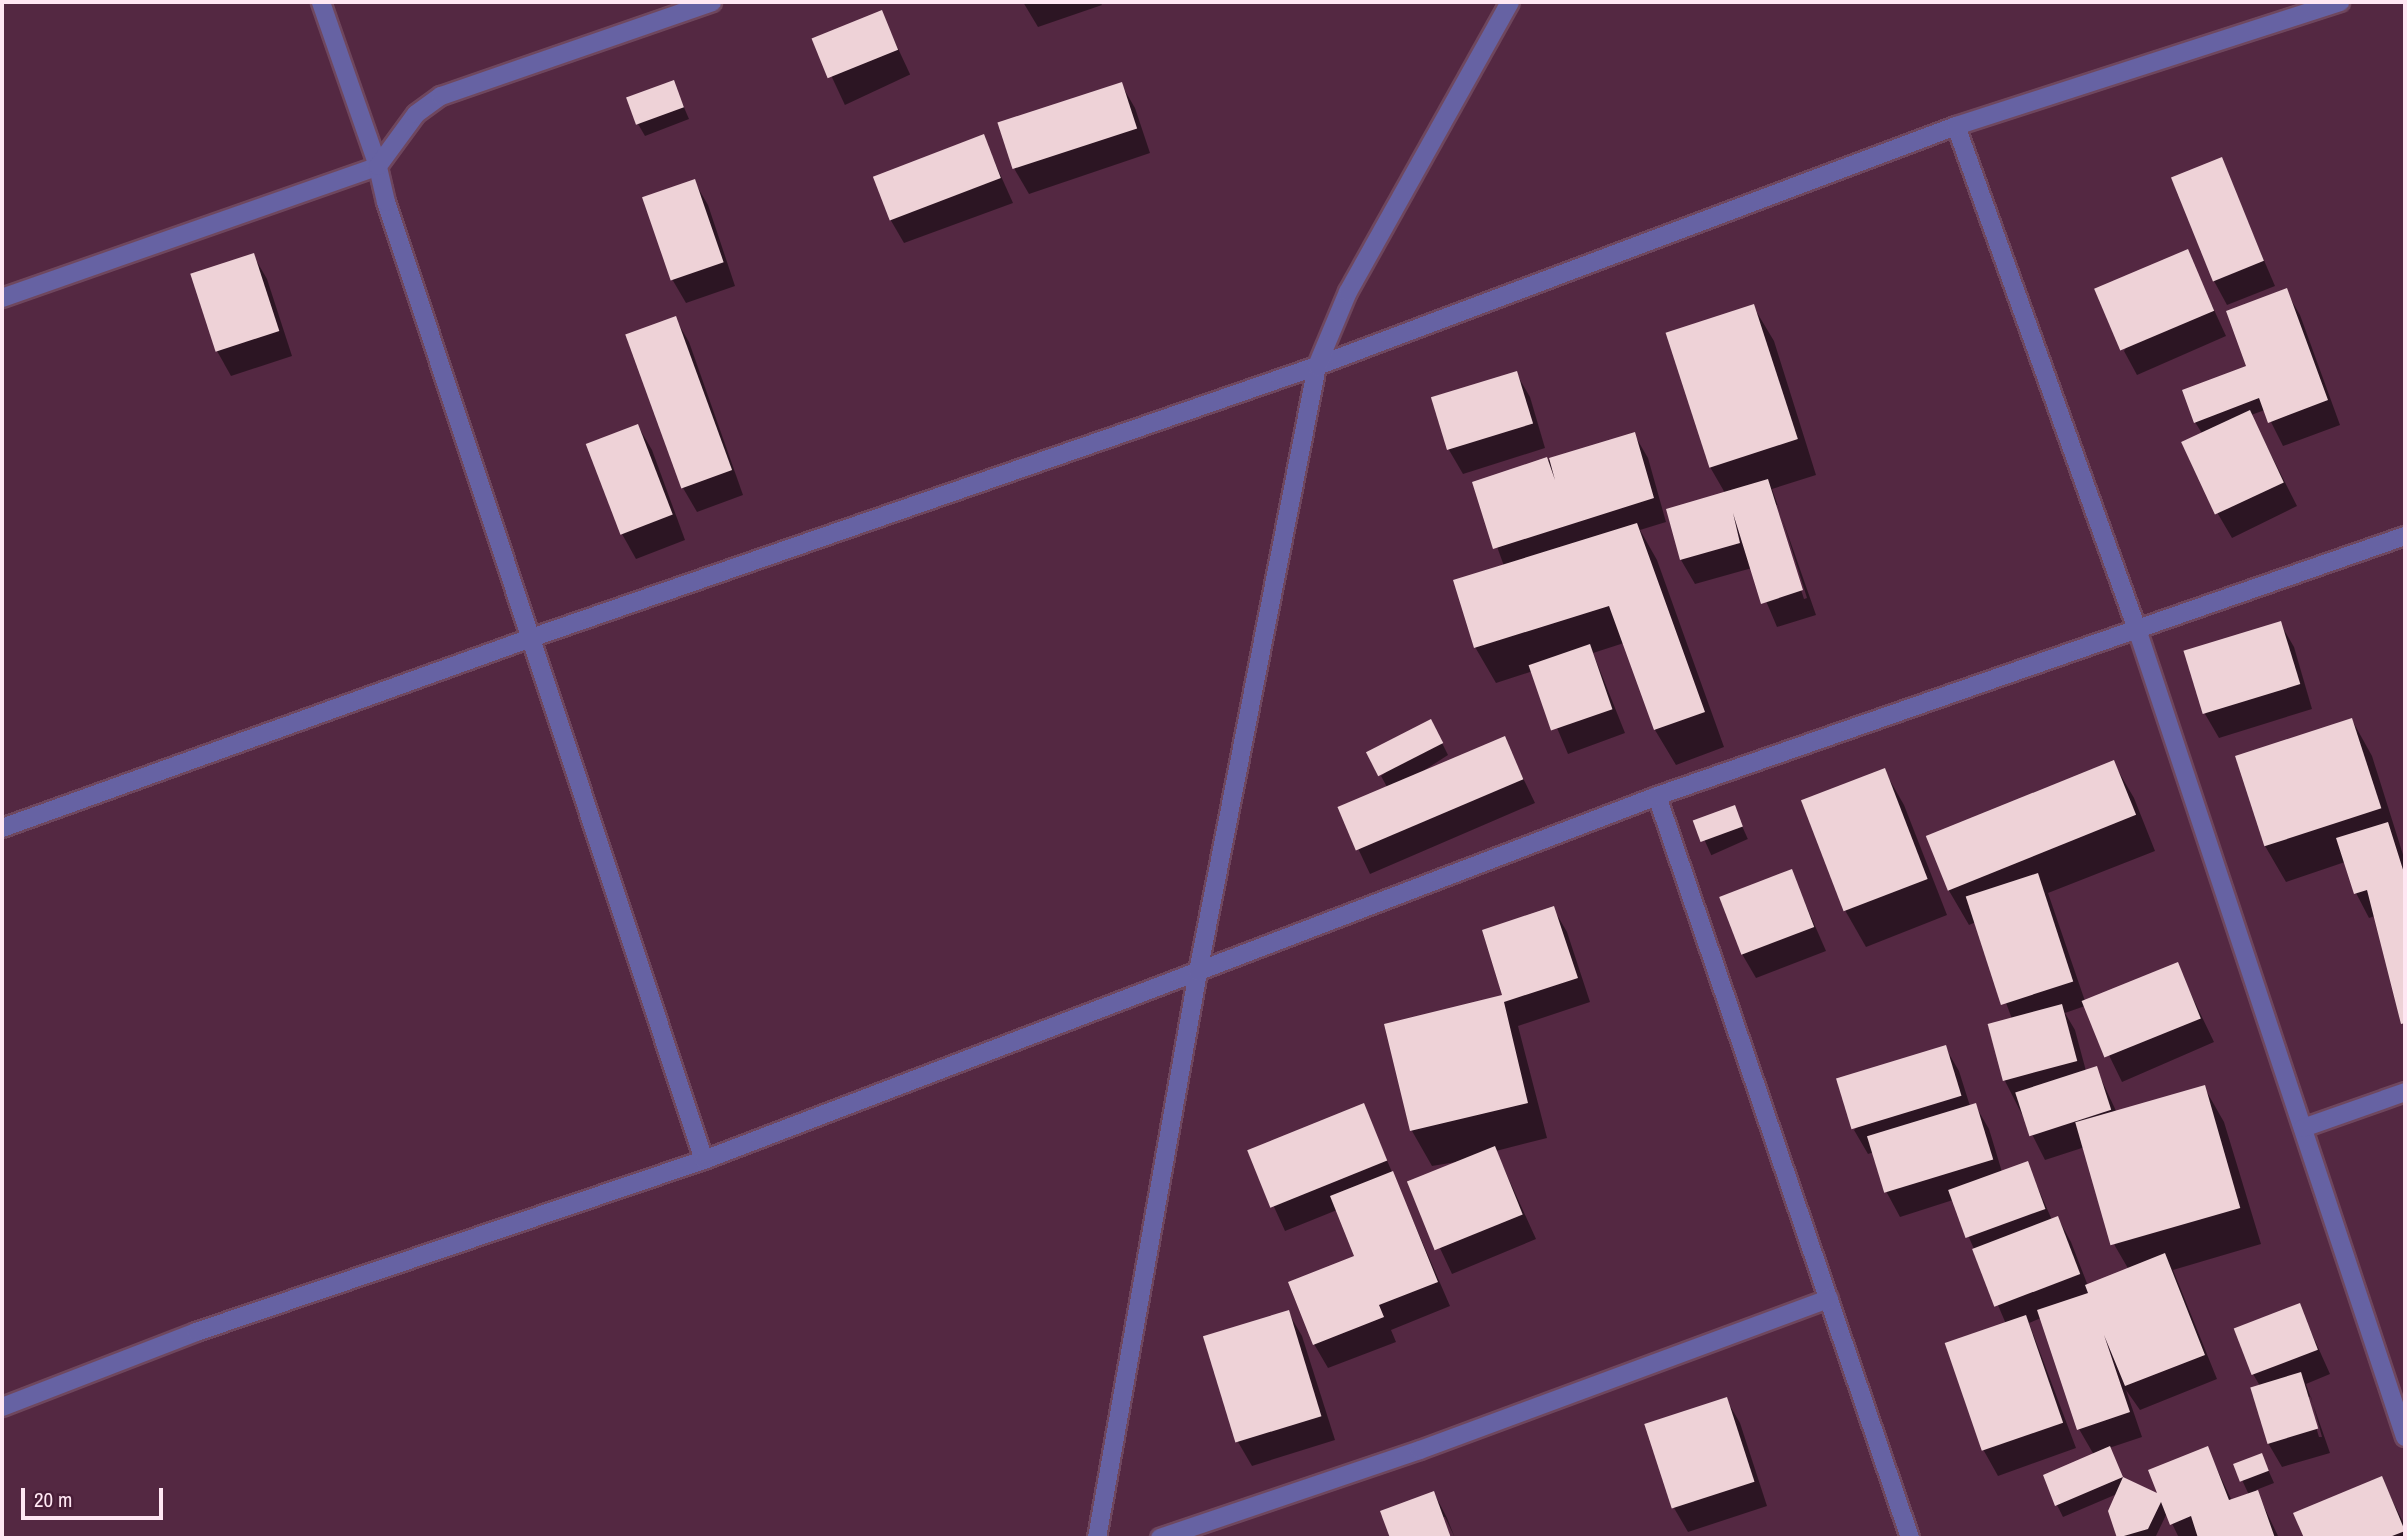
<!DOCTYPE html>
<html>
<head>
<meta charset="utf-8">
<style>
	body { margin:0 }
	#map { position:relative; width:2407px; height:1540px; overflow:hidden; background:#542842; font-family:"Archivo Narrow",sans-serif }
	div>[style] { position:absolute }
	.shadow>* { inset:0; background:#0007; transform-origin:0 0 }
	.building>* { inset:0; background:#eed2d7; transform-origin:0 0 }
	.roads { filter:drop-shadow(2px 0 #6f475e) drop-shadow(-2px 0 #6f475e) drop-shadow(0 2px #6f475e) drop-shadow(0 -2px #6f475e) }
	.street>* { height:18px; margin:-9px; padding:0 9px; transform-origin:9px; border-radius:9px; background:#6662a3 }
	span { translate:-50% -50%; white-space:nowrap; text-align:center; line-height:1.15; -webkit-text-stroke:7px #481d37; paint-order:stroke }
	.frame { position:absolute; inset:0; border:4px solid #ffe7f3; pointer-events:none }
	.scale { position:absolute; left:21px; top:1488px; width:142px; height:32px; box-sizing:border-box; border:4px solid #ffe7f3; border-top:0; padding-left:9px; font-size:21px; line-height:24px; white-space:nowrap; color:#ffe7f3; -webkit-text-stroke:5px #481d37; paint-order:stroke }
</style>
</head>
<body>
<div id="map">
	<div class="shadow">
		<i style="clip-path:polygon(1100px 2px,1102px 5px,1038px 27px,1023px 2px)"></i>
		<i style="left:881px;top:12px;width:69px;height:72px;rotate:65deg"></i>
		<i style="clip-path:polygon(673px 82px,689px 119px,645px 136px,638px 124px)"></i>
		<i style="clip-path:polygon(1121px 84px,1135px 108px,1150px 153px,1029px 194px,1015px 170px,1000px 125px)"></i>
		<i style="clip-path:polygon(983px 136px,1013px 203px,904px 243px,890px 219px)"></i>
		<i style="clip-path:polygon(2221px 160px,2275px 286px,2227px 305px,2214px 281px)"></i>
		<i style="clip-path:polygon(694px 181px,708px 205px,735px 286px,686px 303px,672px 279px)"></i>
		<i style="clip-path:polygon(2187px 251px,2226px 336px,2137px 375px,2124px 351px)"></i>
		<i style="clip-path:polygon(253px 255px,267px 279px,292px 356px,231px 376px,217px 351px)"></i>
		<i style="clip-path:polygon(2286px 291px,2300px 315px,2340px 425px,2283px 446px,2265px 410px,2251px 415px,2297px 506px,2232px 538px,2218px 514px,2203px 435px,2195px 422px,2249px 367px)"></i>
		<i style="clip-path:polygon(evenodd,1753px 306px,1774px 341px,1816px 475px,1772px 489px,1816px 615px,1777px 627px,1752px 568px,1695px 584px,1681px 560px,1725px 493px,1710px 467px,1753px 306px,1774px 505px,1778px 505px,1807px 598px,1804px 599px,1774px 505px)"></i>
		<i style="clip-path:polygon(675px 318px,689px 342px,743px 495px,697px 512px,683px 488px)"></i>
		<i style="clip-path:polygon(1516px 373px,1530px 397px,1545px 448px,1463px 474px,1449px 450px,1433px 397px)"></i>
		<i style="clip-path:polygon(638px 426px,652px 450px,685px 540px,636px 559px,622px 534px,588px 445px)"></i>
		<i style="clip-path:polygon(1634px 434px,1648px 458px,1666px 522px,1640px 530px,1657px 560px,1724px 747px,1676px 765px,1655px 730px,1624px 643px,1593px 653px,1625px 733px,1568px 754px,1533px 671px,1496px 683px,1475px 647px,1504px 566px,1474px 483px)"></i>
		<i style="clip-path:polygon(2280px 623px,2294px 647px,2312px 709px,2219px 738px,2205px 714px)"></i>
		<i style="clip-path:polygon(2352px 720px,2372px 756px,2405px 861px,2405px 1028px,2375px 916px,2369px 918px,2356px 893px,2345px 862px,2286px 882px,2265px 846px)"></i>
		<i style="clip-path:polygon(1437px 733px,1448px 755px,1420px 773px,1504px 738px,1535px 803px,1370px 874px,1339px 808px,1387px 787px,1381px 776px)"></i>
		<i style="clip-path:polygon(2113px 762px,2134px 798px,2155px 851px,2048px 893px,2086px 1004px,2177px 965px,2214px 1042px,2122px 1082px,2085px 1006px,2065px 1013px,2075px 1030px,2086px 1071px,2096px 1068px,2117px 1113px,2204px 1087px,2224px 1122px,2261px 1244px,2173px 1270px,2217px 1379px,2140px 1410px,2126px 1390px,2142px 1437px,2109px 1448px,2124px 1480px,2160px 1496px,2207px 1448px,2232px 1501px,2249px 1495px,2235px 1465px,2262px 1456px,2274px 1483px,2256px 1490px,2279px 1538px,2179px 1538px,2167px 1513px,2155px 1538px,2119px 1538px,2109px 1511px,2117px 1494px,2063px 1517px,2057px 1505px,2094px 1455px,2079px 1429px,2041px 1318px,2029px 1323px,2076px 1448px,1998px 1476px,1984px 1451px,1947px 1345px,2006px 1324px,1953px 1200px,1900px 1217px,1887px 1193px,1874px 1152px,1868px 1154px,1854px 1130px,1945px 1047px,1959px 1071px,1970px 1106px,1975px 1105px,1989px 1129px,2002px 1172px,2027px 1163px,2052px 1220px,2058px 1218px,2071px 1242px,2088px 1286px,2129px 1270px,2115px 1246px,2085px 1147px,2045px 1160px,2005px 1081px,1990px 1025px,2012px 1019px,1976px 922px,1969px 925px,1948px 889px)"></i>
		<i style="clip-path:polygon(1884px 770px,1904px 805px,1947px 915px,1866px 947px,1846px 912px,1804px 801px)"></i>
		<i style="left:1734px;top:808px;width:34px;height:40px;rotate:66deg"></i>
		<i style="clip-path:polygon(1791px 871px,1826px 951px,1756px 978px,1742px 954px)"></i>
		<i style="clip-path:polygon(1553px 908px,1567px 932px,1590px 1002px,1518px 1026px,1547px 1138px,1496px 1151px,1536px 1239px,1452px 1274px,1410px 1184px,1468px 1160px,1432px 1166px,1412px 1131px,1386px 1025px,1505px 996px)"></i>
		<i style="clip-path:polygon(1363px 1105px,1450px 1306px,1391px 1330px,1396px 1342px,1328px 1368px,1314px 1344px,1357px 1257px,1337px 1210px,1285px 1231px,1249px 1152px)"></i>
		<i style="clip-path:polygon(evenodd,2299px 1305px,2330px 1374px,2306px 1384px,2330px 1453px,2282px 1467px,2268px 1443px,2253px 1388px,2260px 1386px,2253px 1374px,2299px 1305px,2307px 1397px,2311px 1397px,2322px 1437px,2319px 1437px,2307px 1397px)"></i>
		<i style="clip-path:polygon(1288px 1312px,1302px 1336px,1335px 1440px,1252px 1466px,1238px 1442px)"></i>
		<i style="clip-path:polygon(1726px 1399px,1740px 1423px,1767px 1506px,1688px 1532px,1674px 1508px,1648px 1426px)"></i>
		<i style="clip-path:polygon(2381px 1478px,2405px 1526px,2405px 1538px,2306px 1538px,2296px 1514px)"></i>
		<i style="clip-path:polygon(1434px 1493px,1447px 1518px,1455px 1538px,1445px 1517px,1441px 1517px,1449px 1538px,1392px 1538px,1383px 1512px)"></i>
	</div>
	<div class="building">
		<i style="left:882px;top:10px;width:43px;height:76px;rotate:68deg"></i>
		<i style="left:674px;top:80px;width:29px;height:51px;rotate:70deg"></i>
		<i style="left:1122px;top:82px;width:49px;height:131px;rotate:72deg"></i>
		<i style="left:984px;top:134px;width:47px;height:119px;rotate:69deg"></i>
		<i style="left:2222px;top:157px;width:112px;height:55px;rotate:68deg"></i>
		<i style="left:695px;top:179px;width:88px;height:56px;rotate:71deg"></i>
		<i style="left:2188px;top:249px;width:67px;height:102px;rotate:67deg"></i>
		<i style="left:254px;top:253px;width:82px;height:67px;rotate:72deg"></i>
		<i style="clip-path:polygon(2287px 288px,2328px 400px,2268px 423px,2259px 398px,2194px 423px,2182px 390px,2246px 366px,2226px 311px)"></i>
		<i style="left:1754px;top:304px;width:142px;height:93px;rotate:72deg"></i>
		<i style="left:676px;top:316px;width:164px;height:54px;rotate:70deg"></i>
		<i style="left:1517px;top:371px;width:55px;height:90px;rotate:73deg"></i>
		<i style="left:2250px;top:410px;width:80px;height:76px;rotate:65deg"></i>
		<i style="left:638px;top:424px;width:97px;height:56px;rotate:69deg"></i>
		<i style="clip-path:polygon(1635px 432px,1654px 498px,1493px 549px,1472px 482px,1547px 457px,1555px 480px,1549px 458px)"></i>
		<i style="clip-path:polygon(1768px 479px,1803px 590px,1761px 604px,1733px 513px,1740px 543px,1680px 560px,1666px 509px)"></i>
		<i style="clip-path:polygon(1637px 523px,1705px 712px,1654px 730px,1609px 606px,1474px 648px,1453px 580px)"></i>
		<i style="left:2281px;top:621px;width:66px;height:102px;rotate:73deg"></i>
		<i style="left:1590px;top:644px;width:69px;height:65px;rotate:71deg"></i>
		<i style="left:2352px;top:718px;width:95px;height:123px;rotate:72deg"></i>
		<i style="left:1431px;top:719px;width:27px;height:73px;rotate:63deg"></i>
		<i style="left:1505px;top:736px;width:47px;height:182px;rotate:67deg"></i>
		<i style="left:2114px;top:760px;width:59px;height:203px;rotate:68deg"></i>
		<i style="left:1885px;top:768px;width:119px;height:90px;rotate:69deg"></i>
		<i style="left:1735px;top:805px;width:23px;height:45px;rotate:70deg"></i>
		<i style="clip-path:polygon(2388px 822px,2405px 876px,2405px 1023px,2401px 1024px,2367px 890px,2354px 894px,2336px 838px)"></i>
		<i style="left:1792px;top:869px;width:62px;height:78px;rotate:69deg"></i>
		<i style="left:2038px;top:873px;width:114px;height:76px;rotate:72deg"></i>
		<i style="clip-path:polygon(1554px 906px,1578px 978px,1504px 1002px,1528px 1103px,1410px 1131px,1384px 1024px,1502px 995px,1482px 930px)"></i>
		<i style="left:2178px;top:962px;width:61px;height:104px;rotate:68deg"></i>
		<i style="left:2062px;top:1004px;width:59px;height:77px;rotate:75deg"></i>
		<i style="left:1946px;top:1045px;width:53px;height:115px;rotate:73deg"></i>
		<i style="left:2097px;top:1066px;width:46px;height:86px;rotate:72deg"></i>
		<i style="left:2205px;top:1085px;width:128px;height:135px;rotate:74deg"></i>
		<i style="left:1364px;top:1103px;width:62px;height:126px;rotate:68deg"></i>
		<i style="left:1976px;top:1103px;width:59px;height:114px;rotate:73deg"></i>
		<i style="left:1495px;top:1146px;width:74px;height:95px;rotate:68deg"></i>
		<i style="left:2028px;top:1161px;width:51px;height:85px;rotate:70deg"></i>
		<i style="clip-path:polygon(1393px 1171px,1438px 1282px,1379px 1305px,1384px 1317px,1313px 1345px,1288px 1282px,1354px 1256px,1330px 1196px)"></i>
		<i style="left:2058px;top:1216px;width:62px;height:92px;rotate:69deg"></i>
		<i style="clip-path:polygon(2165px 1253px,2205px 1355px,2125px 1386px,2104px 1335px,2130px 1412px,2077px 1430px,2037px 1310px,2088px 1293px,2085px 1285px)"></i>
		<i style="left:2300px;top:1303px;width:50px;height:71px;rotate:69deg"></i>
		<i style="left:1289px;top:1310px;width:111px;height:90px;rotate:73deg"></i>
		<i style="left:2026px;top:1315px;width:114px;height:86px;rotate:71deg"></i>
		<i style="left:2301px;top:1372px;width:59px;height:53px;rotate:73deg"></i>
		<i style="left:1727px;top:1397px;width:89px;height:87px;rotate:72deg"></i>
		<i style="clip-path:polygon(2110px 1446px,2123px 1477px,2157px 1493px,2148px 1470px,2208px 1446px,2229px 1500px,2258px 1490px,2275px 1538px,2198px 1538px,2191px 1516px,2170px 1525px,2161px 1502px,2148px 1529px,2117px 1538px,2108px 1511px,2123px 1477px,2055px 1506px,2043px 1475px)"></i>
		<i style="left:2262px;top:1453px;width:19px;height:31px;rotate:69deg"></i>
		<i style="clip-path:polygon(2382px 1476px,2405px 1531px,2387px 1538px,2304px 1538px,2293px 1513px)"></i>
		<i style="clip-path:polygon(1434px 1491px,1451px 1538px,1390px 1538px,1380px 1511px)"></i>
	</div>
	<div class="roads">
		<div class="street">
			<i style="left:1956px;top:126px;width:538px;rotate:70.22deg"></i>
			<i style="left:2138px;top:632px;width:848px;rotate:71.65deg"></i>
			<i style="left:2px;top:298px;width:398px;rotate:-19.3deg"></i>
			<i style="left:378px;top:166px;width:174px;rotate:-109.2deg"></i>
			<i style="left:1657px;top:796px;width:784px;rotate:71.17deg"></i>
			<i style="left:2px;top:828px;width:562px;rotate:-19.76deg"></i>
			<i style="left:531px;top:638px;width:832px;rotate:-19.09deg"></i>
			<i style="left:1317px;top:366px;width:683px;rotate:-20.59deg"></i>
			<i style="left:1956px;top:126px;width:404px;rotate:-17.9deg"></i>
			<i style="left:2303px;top:1128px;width:108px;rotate:-19.4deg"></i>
			<i style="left:704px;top:1160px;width:1009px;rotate:-108.36deg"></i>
			<i style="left:386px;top:202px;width:37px;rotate:-103deg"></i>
			<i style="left:378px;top:166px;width:64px;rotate:-53.8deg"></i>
			<i style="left:416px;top:114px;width:31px;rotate:-36deg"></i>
			<i style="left:441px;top:96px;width:287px;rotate:-19.1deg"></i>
			<i style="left:2px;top:1407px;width:208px;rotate:-21.1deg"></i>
			<i style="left:196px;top:1332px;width:536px;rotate:-18.71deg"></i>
			<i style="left:704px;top:1160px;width:1020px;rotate:-20.9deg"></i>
			<i style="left:1657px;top:796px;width:792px;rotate:-19.17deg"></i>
			<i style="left:1097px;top:1538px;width:575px;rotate:-79.88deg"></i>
			<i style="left:1198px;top:972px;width:618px;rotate:-78.89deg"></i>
			<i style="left:1317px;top:366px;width:80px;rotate:-67.3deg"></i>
			<i style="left:1348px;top:292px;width:332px;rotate:-60.8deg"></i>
			<i style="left:1160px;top:1538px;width:274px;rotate:-18.7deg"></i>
			<i style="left:1420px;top:1450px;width:436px;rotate:-20.3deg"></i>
		</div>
	</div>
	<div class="frame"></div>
	<div class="scale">20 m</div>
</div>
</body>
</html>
